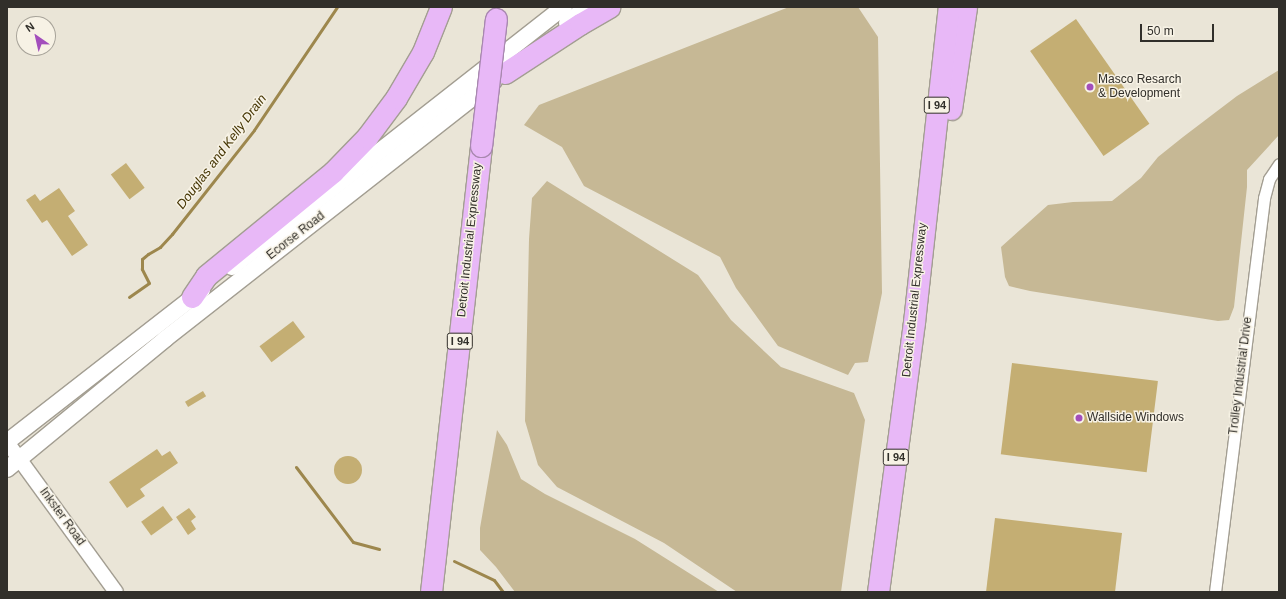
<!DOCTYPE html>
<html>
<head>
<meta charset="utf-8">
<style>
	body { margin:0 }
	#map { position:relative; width:1286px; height:599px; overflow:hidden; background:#eae5d7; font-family:Arial,sans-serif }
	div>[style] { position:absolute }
	.green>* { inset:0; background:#c6b895 }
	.stream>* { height:3px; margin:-1.5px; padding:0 1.5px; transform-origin:1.5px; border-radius:1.5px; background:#9d874d }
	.building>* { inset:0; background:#c4ae73; transform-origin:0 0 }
	.round { border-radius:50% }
	.roads { filter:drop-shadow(1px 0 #a39e92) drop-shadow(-1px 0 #a39e92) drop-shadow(0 1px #a39e92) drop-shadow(0 -1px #a39e92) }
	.minor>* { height:11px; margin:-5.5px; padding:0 5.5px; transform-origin:5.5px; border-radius:5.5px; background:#fff }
	.tertiary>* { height:14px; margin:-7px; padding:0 7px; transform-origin:7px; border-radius:7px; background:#fff }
	.secondary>* { height:16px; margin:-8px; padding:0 8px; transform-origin:8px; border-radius:8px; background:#fff }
	.motorway>* { height:21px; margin:-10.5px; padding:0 10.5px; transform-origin:10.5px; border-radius:10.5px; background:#e8b8f7 }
	.bridges { filter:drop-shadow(1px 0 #a888af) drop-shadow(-1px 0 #a888af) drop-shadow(0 1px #a888af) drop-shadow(0 -1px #a888af) }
	.motorway-bridge>* { height:21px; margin:-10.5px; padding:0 10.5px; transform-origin:10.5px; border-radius:10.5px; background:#e8b8f7 }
	.dots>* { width:11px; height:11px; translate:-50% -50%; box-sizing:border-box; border:2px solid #f7f2e5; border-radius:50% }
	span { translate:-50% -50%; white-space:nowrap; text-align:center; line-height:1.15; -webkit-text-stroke:3px #f7f2e5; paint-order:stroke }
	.shield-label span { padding:1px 3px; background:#f7f2e5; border:1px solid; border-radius:3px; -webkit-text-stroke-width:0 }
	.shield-label { font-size:11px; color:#312f2a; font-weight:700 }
	.poi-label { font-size:12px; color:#312f2a }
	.left { translate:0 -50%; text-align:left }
	.street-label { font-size:12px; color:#312f2a }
	.water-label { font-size:13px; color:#443402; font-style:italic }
	.frame { position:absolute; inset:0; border:8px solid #312f2a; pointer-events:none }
	.north { position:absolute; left:16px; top:16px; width:40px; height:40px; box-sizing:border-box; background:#f7f2e5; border:1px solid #a8a49a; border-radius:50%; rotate:326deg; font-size:11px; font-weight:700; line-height:16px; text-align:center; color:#312f2a }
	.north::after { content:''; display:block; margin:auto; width:14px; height:18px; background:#a34ebc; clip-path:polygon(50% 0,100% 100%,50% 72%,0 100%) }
	.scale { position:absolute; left:1140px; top:24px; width:74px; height:18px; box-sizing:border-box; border:2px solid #312f2a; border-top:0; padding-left:5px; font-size:12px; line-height:14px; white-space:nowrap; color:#312f2a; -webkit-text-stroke:3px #f7f2e5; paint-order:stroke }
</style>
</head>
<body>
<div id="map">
	<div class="green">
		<i style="clip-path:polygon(789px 7px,858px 7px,878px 37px,882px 293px,868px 362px,855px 363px,848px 375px,778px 346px,736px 288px,720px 257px,584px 186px,562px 147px,524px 125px,539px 105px)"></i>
		<i style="clip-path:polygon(1279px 70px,1279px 135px,1247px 170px,1247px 187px,1238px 270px,1234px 307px,1229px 320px,1218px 321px,1030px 291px,1009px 286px,1005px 277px,1001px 247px,1048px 205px,1073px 202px,1112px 201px,1141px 178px,1158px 157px,1183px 137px,1237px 96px)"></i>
		<i style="clip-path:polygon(547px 181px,698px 275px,731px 320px,781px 367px,854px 393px,865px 420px,841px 592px,737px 592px,664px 543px,557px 487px,538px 465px,525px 421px,529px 239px,532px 198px)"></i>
		<i style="clip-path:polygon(497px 430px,507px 445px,521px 479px,545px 494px,635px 539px,719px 592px,515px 592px,496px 567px,480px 550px,480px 528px)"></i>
	</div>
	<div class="stream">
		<i style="left:129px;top:297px;width:24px;rotate:-35deg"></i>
		<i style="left:149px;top:283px;width:16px;rotate:-117deg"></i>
		<i style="left:142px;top:269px;width:10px;rotate:-90deg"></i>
		<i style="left:142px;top:259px;width:8px;rotate:-40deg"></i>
		<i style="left:148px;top:254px;width:14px;rotate:-30deg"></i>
		<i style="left:160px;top:247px;width:18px;rotate:-47deg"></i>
		<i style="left:172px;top:234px;width:132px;rotate:-51.7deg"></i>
		<i style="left:254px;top:130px;width:148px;rotate:-56deg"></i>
		<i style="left:296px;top:467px;width:94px;rotate:52.8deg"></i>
		<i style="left:353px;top:542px;width:27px;rotate:15deg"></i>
		<i style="left:454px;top:561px;width:44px;rotate:25.4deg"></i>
		<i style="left:494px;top:580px;width:15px;rotate:53deg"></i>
	</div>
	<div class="building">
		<i style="left:1076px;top:19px;width:128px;height:56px;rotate:55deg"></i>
		<i style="left:126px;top:163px;width:31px;height:19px;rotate:53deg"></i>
		<i style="clip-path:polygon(59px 188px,75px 211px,68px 216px,88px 245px,72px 256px,47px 220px,42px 223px,26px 200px,35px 194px,40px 201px)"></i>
		<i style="left:293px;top:321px;width:20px;height:42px;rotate:53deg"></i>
		<i style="left:1012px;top:363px;width:147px;height:92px;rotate:7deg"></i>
		<i style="left:203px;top:391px;width:6px;height:21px;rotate:59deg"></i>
		<i style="clip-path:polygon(157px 449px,162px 456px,170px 451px,178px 463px,140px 489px,145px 496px,127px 508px,109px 482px)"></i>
		<i class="round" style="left:334px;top:456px;width:28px;height:28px"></i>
		<i style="left:163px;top:506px;width:17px;height:27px;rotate:54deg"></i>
		<i style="clip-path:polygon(189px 508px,196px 517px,191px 521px,196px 529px,188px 535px,176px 517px)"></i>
		<i style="clip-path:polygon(995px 518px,1122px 533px,1115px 592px,986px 592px)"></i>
	</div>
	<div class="roads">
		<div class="minor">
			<i style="left:1215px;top:592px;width:397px;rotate:-82.9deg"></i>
			<i style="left:1264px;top:198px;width:20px;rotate:-75deg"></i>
			<i style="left:1269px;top:179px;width:18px;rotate:-56deg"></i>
		</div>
		<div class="tertiary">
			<i style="left:7px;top:442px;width:185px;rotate:54deg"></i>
		</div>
		<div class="secondary">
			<i style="left:567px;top:23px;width:26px;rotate:-39deg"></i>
			<i style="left:232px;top:267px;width:422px;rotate:-38.1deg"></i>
			<i style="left:7px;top:442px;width:247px;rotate:-37.9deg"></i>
			<i style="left:7px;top:469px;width:205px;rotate:-39.4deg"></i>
			<i style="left:165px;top:339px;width:418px;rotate:-38.1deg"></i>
		</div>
		<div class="motorway">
			<i style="left:505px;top:73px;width:90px;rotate:-33.2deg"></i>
			<i style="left:580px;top:24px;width:34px;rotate:-30deg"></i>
			<i style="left:951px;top:109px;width:103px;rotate:-81.6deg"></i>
			<i style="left:192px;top:297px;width:25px;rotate:-56deg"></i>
			<i style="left:206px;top:276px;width:164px;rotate:-39.3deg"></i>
			<i style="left:333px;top:172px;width:49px;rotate:-45.8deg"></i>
			<i style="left:367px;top:137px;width:49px;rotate:-53.4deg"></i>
			<i style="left:396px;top:98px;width:53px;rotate:-59.6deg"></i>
			<i style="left:423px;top:52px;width:48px;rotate:-68.2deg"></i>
			<i style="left:431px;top:592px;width:449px;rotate:-83.6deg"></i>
			<i style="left:878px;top:592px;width:272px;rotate:-82.4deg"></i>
			<i style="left:914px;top:322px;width:317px;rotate:-83.7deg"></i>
		</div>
	</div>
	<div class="bridges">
		<div class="motorway-bridge">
			<i style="left:481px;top:146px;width:128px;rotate:-83.3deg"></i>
		</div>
	</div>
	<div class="dots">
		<i style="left:1090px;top:87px;background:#a34ebc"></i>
		<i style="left:1079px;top:418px;background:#a34ebc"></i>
	</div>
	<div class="shield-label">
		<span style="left:937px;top:105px">I 94</span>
		<span style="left:460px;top:341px">I 94</span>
		<span style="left:896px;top:457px">I 94</span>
	</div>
	<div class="poi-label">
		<span class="left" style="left:1098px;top:87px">Masco Resarch<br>&amp; Development</span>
		<span class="left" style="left:1087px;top:418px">Wallside Windows</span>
	</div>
	<div class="street-label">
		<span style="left:296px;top:236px;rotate:-38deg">Ecorse Road</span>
		<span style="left:470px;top:240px;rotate:-84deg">Detroit Industrial Expressway</span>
		<span style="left:915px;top:300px;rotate:-84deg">Detroit Industrial Expressway</span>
		<span style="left:1241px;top:376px;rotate:-83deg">Trolley Industrial Drive</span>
		<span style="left:62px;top:517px;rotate:54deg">Inkster Road</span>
	</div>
	<div class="water-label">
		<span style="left:222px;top:152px;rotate:-53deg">Douglas and Kelly Drain</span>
	</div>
	<div class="frame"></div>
	<div class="north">N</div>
	<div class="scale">50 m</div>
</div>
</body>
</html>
